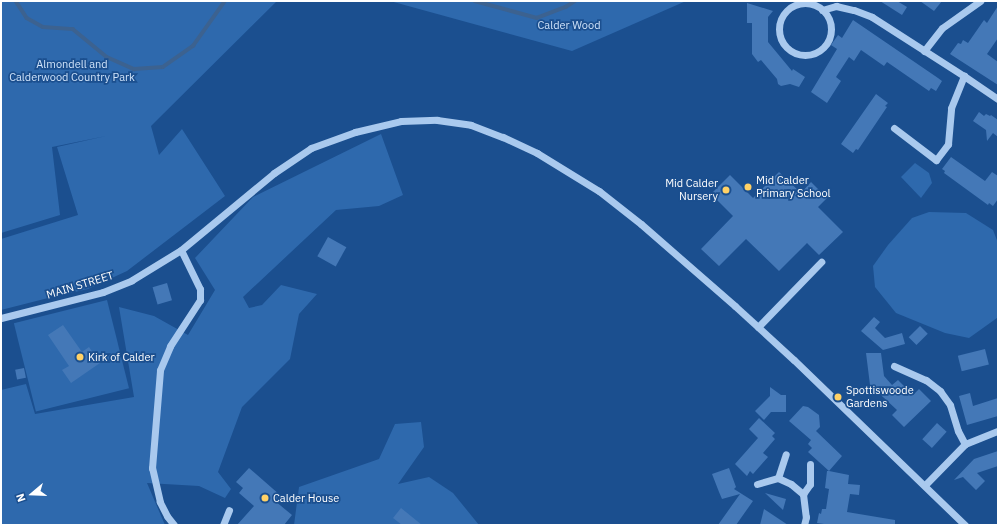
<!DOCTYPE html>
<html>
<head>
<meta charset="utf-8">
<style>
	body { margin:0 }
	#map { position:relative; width:999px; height:526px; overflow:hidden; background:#1b4f8f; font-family:"IBM Plex Sans",sans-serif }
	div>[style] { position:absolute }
	.green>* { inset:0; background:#2e69ad; transform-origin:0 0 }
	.stream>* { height:3.5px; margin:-1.75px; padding:0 1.75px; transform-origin:1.75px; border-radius:1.75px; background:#3c6290 }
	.building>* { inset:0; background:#4478b7; transform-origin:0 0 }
	.minor>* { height:7px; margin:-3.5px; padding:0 3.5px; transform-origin:3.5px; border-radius:3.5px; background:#a9c9ee }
	.minor>.ring { margin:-3.5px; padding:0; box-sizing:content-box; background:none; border:7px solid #a9c9ee; border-radius:50% }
	.dots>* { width:11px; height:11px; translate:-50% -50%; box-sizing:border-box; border:2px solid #1b4f8f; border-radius:50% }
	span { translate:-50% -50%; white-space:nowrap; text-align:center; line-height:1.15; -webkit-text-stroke:3.5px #1b4f8f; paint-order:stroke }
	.park-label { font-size:11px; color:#cfe3fa }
	.poi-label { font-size:11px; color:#fff }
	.left { translate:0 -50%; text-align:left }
	.right { translate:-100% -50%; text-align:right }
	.street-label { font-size:11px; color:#fff }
	.frame { position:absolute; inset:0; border:2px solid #fff; pointer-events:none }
	.north { position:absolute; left:12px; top:474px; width:40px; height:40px; -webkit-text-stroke:3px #1b4f8f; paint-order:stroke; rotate:251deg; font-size:11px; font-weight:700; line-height:16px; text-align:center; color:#fff }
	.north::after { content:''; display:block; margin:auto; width:14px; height:18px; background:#fff; clip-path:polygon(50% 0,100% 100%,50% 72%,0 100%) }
</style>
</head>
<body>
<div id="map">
	<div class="green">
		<i style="clip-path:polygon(1px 1px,277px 1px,151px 126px,159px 155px,182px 129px,225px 196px,127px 271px,88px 289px,70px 293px,66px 289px,61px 290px,58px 291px,56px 296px,1px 310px,1px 239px,78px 215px,57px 147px,106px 136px,52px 147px,60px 215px,1px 233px)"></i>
		<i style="clip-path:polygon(390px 1px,686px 1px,572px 51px)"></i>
		<i style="clip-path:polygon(381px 134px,403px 195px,379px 206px,336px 210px,243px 297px,249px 308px,262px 305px,281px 285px,317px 294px,299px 314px,290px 359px,242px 407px,218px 472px,231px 489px,225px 498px,199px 486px,147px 483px,165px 525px,1px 525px,1px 390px,26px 384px,35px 414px,134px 397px,119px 307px,154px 316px,188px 335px,215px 290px,195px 258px,253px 197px)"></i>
		<i style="clip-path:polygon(915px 163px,929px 173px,932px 183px,921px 198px,901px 177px)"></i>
		<i style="clip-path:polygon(929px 212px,966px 213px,993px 230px,998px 243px,997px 318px,969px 338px,945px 333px,896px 313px,875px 287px,873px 266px,888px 245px,912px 218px)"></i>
		<i style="left:107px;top:300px;width:91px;height:96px;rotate:76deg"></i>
		<i style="clip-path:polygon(421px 422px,424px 447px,398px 484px,429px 477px,453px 493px,479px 525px,294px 525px,299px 487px,379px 459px,395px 424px)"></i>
	</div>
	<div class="stream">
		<i style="left:16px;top:1px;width:20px;rotate:57deg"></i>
		<i style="left:27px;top:18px;width:18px;rotate:29deg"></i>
		<i style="left:43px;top:27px;width:30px;rotate:4deg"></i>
		<i style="left:73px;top:29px;width:44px;rotate:39.5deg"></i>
		<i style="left:107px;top:57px;width:30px;rotate:24deg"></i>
		<i style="left:134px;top:69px;width:29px;rotate:-4deg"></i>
		<i style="left:163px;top:67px;width:37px;rotate:-35deg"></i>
		<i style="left:193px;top:46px;width:55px;rotate:-54.6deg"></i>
		<i style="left:475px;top:1px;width:64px;rotate:15.3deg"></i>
		<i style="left:537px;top:18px;width:31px;rotate:-21deg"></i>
		<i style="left:566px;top:7px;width:11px;rotate:-34deg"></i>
	</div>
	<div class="building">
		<i style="clip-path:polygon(880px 1px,897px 1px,907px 7px,902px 15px)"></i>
		<i style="clip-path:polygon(920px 1px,942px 1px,934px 11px)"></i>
		<i style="clip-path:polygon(747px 3px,773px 11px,768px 17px,768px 42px,792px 71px,793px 69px,805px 77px,799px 87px,790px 84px,781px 86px,778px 84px,777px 79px,761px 60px,758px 62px,752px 54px,752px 23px,747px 23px)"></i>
		<i style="clip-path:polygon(998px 6px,998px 38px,987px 54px,998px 62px,998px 85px,950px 54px,958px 43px,961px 44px,963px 40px,968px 43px,984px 20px,987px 23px)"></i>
		<i style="clip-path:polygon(853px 20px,938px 78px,942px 81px,936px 91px,931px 88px,929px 91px,887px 62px,884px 66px,861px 50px,854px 61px,849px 57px,836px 77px,841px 81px,827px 103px,811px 92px,837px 49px,831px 45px,838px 35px,842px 38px)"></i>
		<i style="clip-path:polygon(876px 94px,888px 103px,885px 106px,887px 107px,858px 150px,856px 149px,853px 153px,841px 144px)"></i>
		<i style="clip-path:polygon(979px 112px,984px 116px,986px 114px,990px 116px,991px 115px,998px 120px,998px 137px,993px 133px,987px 141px,986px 130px,973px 121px)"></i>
		<i style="clip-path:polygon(951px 157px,985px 181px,992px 172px,998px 176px,998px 199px,993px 206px,989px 203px,988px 205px,944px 173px,945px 171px,942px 169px)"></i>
		<i style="clip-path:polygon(779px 172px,801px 193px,811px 182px,827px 198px,818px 207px,843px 232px,819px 255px,807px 243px,779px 271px,746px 239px,719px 266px,701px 249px,733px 216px,711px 194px,730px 175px,753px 198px)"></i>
		<i style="left:328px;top:237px;width:21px;height:22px;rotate:29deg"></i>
		<i style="left:167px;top:283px;width:18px;height:15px;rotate:74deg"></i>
		<i style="clip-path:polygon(874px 317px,880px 322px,875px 328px,885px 338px,902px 333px,905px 344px,883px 350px,861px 331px)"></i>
		<i style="clip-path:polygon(63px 325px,82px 352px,89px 347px,100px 363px,71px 383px,62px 370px,69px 366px,48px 335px)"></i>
		<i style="left:920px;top:326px;width:11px;height:16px;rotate:45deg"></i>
		<i style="left:985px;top:349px;width:16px;height:28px;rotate:76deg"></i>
		<i style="clip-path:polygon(866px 353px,881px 353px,884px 376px,892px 385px,898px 380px,913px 395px,919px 389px,931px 401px,904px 427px,892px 415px,897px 410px,870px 385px)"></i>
		<i style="left:24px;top:368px;width:10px;height:9px;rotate:79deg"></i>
		<i style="clip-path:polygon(770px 387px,781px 395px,786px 395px,786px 412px,771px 412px,764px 420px,755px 411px,770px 396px)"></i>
		<i style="clip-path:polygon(970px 393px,973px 406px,998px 398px,998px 416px,967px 425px,959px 396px)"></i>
		<i style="clip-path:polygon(803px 406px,808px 407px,819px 415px,820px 427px,816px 431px,842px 456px,829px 471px,849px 475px,848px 484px,860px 485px,859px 495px,850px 494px,847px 512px,895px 520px,895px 525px,831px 525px,817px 523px,819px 513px,821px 514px,822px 509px,826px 509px,829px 489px,825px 488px,827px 471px,829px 471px,808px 452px,812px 448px,808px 444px,811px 440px,789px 421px)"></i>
		<i style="clip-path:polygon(759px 418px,775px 433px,772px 436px,775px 439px,763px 453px,768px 457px,753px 474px,750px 471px,747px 476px,735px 464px,758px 438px,749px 429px)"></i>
		<i style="left:937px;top:423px;width:13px;height:22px;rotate:42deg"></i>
		<i style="clip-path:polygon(998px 451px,998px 466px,977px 473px,985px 481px,976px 490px,963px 477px,954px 480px,974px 459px)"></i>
		<i style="clip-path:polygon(249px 468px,280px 495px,275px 501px,292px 515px,284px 525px,237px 525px,254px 506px,239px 493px,243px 488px,236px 482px)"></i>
		<i style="clip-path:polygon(729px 468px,736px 487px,734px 489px,753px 501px,736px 525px,718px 525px,740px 494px,722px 499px,719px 492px,712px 474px)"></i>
		<i style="clip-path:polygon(765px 493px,786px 499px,783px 510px)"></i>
		<i style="clip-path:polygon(401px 508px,422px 525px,402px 525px,393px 518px)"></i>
		<i style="clip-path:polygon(764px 509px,788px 525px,760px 525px)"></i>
	</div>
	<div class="minor">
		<i class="ring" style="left:779px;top:3px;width:45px;height:45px"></i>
		<i style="left:822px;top:10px;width:15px;rotate:-16deg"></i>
		<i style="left:836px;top:6px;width:18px;rotate:13deg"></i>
		<i style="left:854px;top:10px;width:19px;rotate:21deg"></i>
		<i style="left:872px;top:17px;width:109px;rotate:32.7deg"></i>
		<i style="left:964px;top:76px;width:41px;rotate:34.1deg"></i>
		<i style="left:924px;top:51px;width:29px;rotate:-52deg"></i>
		<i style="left:942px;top:28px;width:47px;rotate:-35.4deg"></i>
		<i style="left:894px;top:128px;width:53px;rotate:37.3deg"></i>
		<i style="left:936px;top:160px;width:20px;rotate:-53deg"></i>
		<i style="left:948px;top:144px;width:36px;rotate:-85deg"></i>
		<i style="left:951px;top:108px;width:35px;rotate:-68deg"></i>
		<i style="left:1px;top:318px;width:105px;rotate:-14.3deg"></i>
		<i style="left:103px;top:292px;width:31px;rotate:-22deg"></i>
		<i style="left:132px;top:280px;width:57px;rotate:-31.5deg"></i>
		<i style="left:181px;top:250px;width:121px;rotate:-39.6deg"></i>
		<i style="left:274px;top:173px;width:45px;rotate:-34deg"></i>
		<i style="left:311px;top:148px;width:47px;rotate:-20deg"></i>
		<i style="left:355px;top:132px;width:47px;rotate:-13.4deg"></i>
		<i style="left:401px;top:121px;width:36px;rotate:-2deg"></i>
		<i style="left:437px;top:120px;width:34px;rotate:8deg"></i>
		<i style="left:471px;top:125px;width:34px;rotate:21deg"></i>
		<i style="left:503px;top:137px;width:38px;rotate:25deg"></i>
		<i style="left:537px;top:153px;width:73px;rotate:31.5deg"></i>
		<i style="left:599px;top:191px;width:53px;rotate:38.2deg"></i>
		<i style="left:641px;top:224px;width:125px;rotate:41.1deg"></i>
		<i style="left:735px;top:306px;width:80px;rotate:42.5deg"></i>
		<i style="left:794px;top:360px;width:238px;rotate:44deg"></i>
		<i style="left:758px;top:327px;width:91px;rotate:-45.9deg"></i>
		<i style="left:894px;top:366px;width:35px;rotate:24deg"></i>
		<i style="left:926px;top:380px;width:18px;rotate:38deg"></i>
		<i style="left:940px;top:391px;width:17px;rotate:54deg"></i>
		<i style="left:950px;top:405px;width:27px;rotate:73deg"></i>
		<i style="left:958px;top:431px;width:15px;rotate:62deg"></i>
		<i style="left:778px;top:478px;width:25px;rotate:-72deg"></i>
		<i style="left:757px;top:484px;width:22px;rotate:-16deg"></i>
		<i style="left:778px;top:478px;width:14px;rotate:25deg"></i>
		<i style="left:791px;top:484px;width:16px;rotate:40deg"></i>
		<i style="left:803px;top:494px;width:23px;rotate:83deg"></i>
		<i style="left:806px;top:517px;width:8px;rotate:104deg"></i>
		<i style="left:925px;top:485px;width:57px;rotate:-45.7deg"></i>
		<i style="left:965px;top:444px;width:35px;rotate:-22deg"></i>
		<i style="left:803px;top:494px;width:12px;rotate:-55deg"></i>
		<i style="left:810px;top:484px;width:20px;rotate:-90deg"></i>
		<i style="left:174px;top:525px;width:11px;rotate:-128deg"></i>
		<i style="left:167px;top:516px;width:16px;rotate:-117deg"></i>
		<i style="left:160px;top:502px;width:35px;rotate:-103deg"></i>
		<i style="left:152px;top:468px;width:98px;rotate:-85.3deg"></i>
		<i style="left:160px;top:370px;width:26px;rotate:-67deg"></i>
		<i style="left:170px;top:346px;width:55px;rotate:-56.9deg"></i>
		<i style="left:200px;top:300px;width:11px;rotate:-90deg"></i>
		<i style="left:200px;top:289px;width:43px;rotate:-116deg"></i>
		<i style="left:223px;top:525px;width:16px;rotate:-68deg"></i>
	</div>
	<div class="dots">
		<i style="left:748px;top:187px;background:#ffd166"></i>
		<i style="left:726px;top:190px;background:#ffd166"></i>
		<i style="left:80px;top:357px;background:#ffd166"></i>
		<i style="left:838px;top:397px;background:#ffd166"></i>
		<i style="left:265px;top:498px;background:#ffd166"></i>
	</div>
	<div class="park-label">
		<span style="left:569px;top:25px">Calder Wood</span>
		<span style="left:72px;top:71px">Almondell and<br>Calderwood Country Park</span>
	</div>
	<div class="poi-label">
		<span class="left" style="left:756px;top:187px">Mid Calder<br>Primary School</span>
		<span class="right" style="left:718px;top:190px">Mid Calder<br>Nursery</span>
		<span class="left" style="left:88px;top:357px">Kirk of Calder</span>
		<span class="left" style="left:846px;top:397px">Spottiswoode<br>Gardens</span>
		<span class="left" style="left:273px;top:498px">Calder House</span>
	</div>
	<div class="street-label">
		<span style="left:80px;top:285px;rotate:-17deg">MAIN STREET</span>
	</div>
	<div class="frame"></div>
	<div class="north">N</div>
</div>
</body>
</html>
